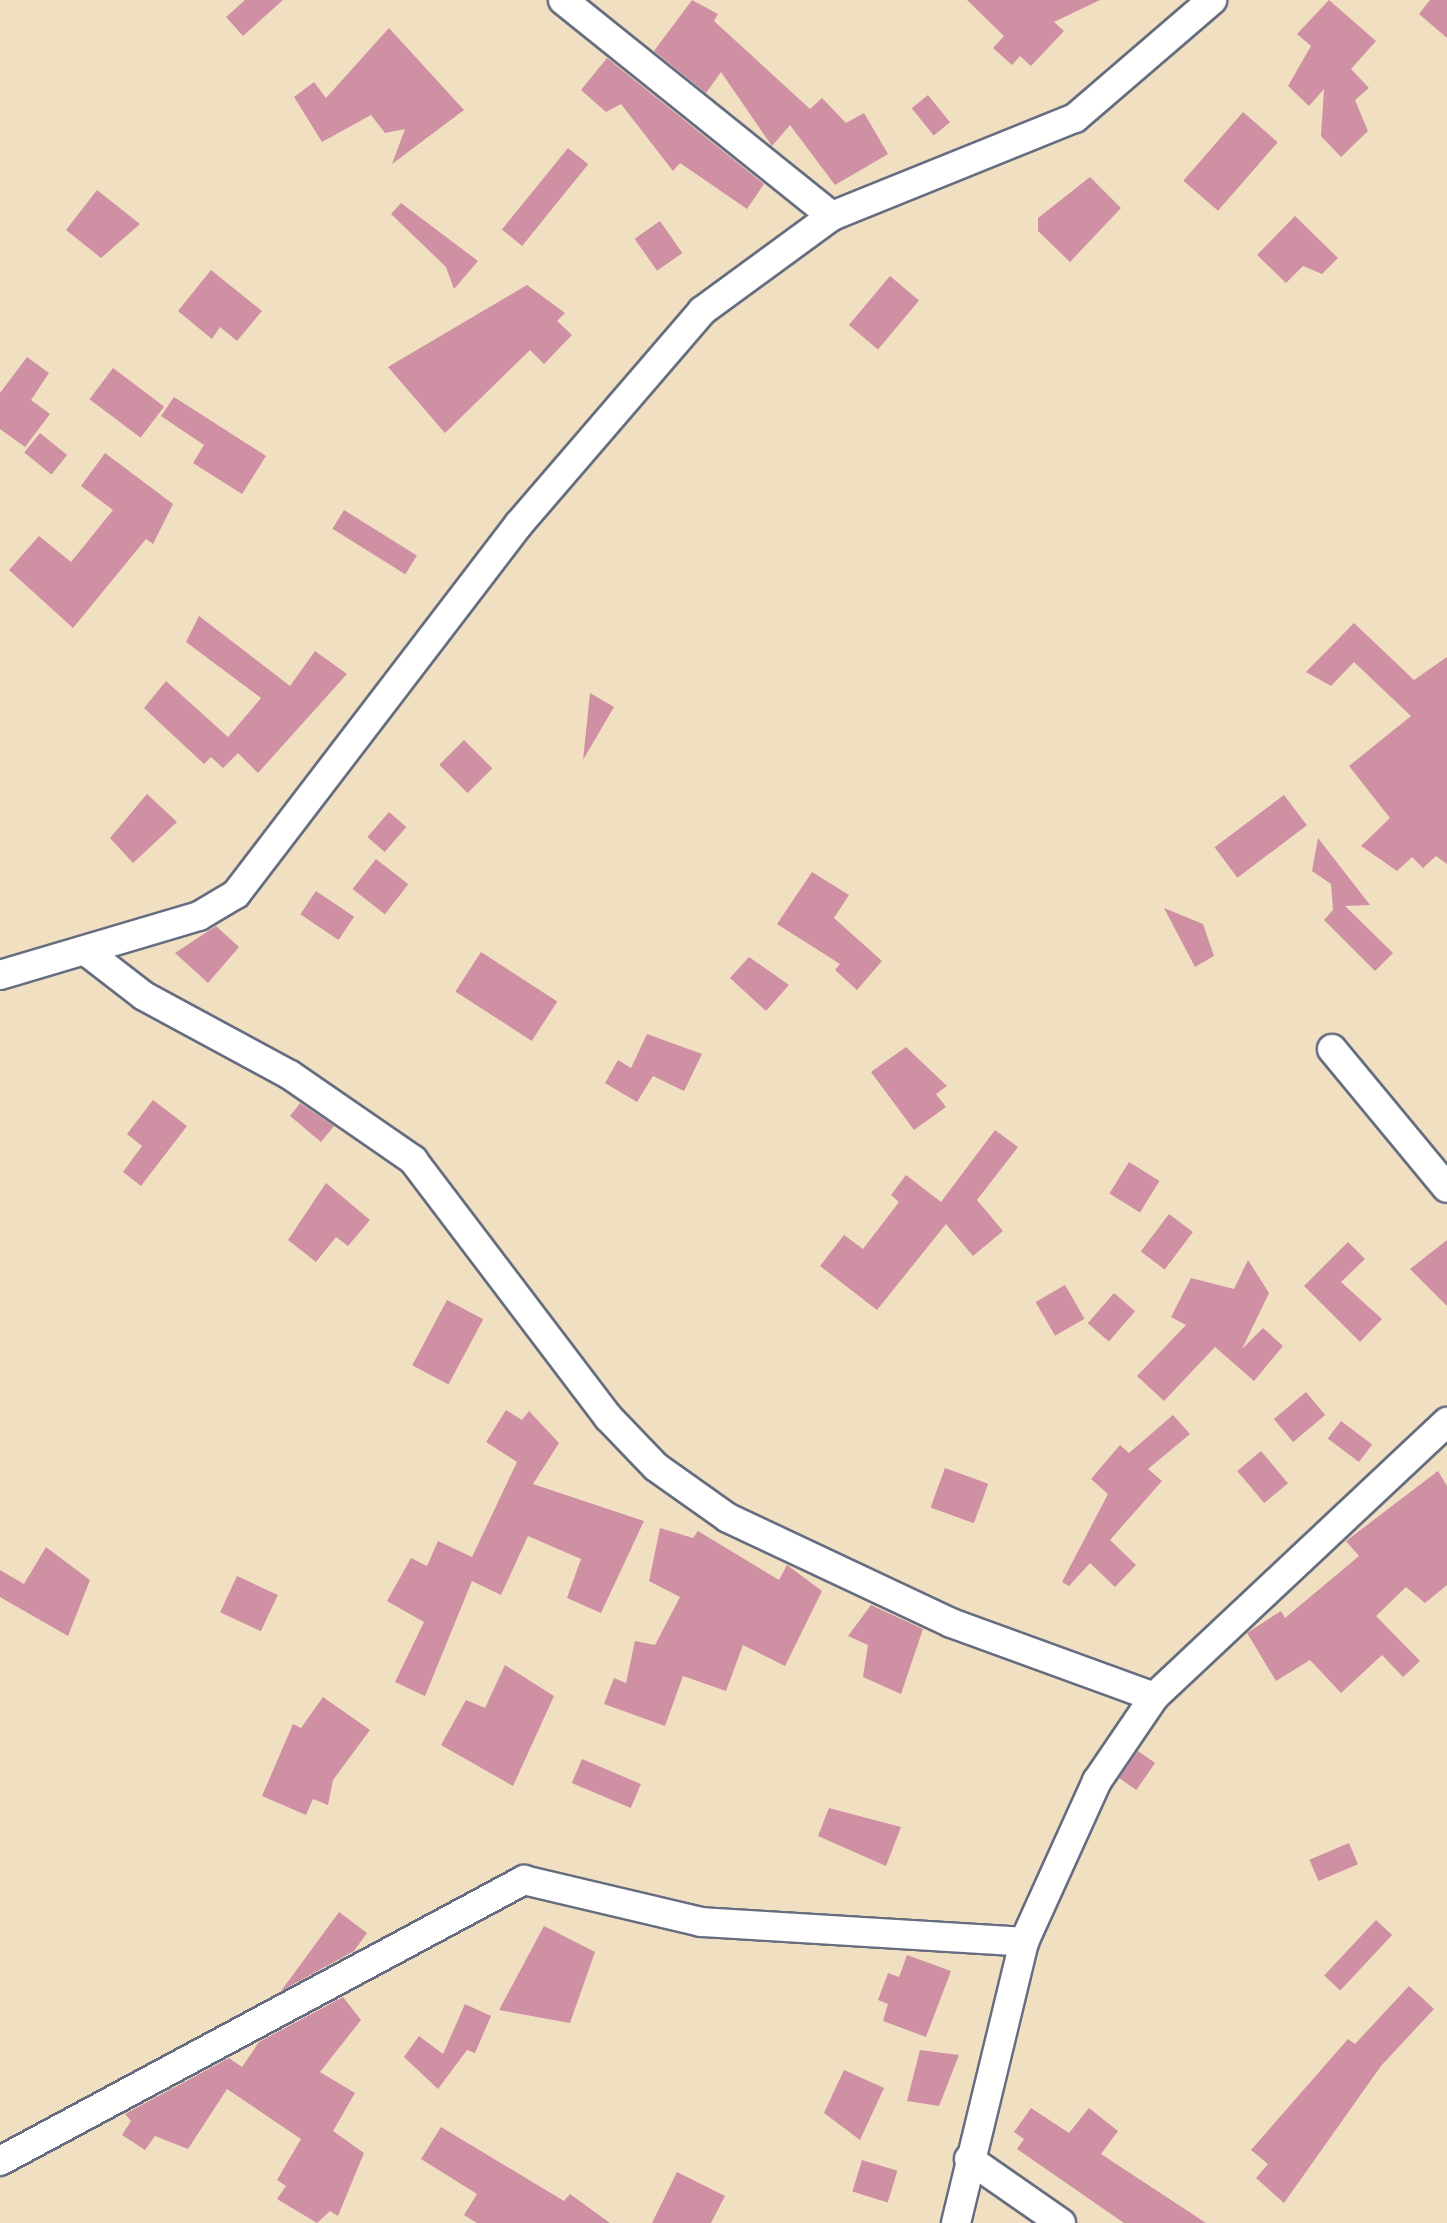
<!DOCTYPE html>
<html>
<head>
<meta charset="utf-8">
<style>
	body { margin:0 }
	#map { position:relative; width:1447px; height:2223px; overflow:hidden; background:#f0e0c1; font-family:"Sorts Mill Goudy",serif }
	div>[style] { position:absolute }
	.building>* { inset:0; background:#cf90a4; transform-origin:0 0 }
	.roads { filter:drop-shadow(2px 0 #666d81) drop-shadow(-2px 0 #666d81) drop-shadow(0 2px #666d81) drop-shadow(0 -2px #666d81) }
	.minor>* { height:28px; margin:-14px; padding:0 14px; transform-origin:14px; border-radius:14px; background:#fff }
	span { translate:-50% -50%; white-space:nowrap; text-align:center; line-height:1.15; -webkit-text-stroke:9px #fff; paint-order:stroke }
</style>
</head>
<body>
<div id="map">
	<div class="building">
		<i style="clip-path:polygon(245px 0,283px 0,243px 36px,226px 17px)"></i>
		<i style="clip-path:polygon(692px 0,718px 14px,714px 21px,810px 109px,822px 98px,846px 123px,864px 113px,888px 154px,835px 185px,790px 125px,772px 146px,721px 72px,706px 93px,654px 51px)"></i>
		<i style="clip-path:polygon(967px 0,1100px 0,1054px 22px,1064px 31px,1031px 66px,1020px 56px,1012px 65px,993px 48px,1004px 36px)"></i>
		<i style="clip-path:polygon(1329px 0,1376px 41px,1351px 69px,1369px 88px,1355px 100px,1368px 131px,1341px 157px,1321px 136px,1324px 89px,1309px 106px,1288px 86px,1311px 46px,1297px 34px)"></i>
		<i style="clip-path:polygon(1430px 0,1447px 0,1447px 38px,1419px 14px)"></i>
		<i style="clip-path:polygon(389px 28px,464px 110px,392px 164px,405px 129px,385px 133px,371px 115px,322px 142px,294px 97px,314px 82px,326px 98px)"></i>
		<i style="clip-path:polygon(607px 58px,764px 184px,747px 209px,680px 163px,673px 171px,621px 104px,606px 112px,581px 90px)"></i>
		<i style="left:928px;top:95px;width:35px;height:21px;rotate:51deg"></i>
		<i style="left:1243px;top:112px;width:46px;height:91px;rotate:41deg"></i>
		<i style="left:568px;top:148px;width:26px;height:105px;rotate:39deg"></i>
		<i style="clip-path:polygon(1090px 177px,1121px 208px,1070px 262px,1038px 231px,1038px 218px)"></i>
		<i style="clip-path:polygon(97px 190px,140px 224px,101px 258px,66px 230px)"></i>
		<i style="clip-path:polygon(401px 203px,478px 261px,454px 289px,446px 267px,391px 214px)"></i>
		<i style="clip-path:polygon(1295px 216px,1338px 258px,1322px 274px,1303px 266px,1286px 283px,1257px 255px)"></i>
		<i style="left:660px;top:221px;width:39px;height:31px;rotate:55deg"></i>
		<i style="clip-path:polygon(211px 270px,262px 311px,237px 341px,220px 327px,212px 339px,178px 311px)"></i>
		<i style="left:890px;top:276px;width:38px;height:64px;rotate:40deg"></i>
		<i style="clip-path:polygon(527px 285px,565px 313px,557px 321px,572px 335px,544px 364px,530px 350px,445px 433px,388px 367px)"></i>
		<i style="clip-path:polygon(27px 357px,49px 373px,31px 400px,50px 414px,25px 447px,0 429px,0 393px)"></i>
		<i style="left:113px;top:368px;width:64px;height:39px;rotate:37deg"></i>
		<i style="clip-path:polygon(174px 397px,266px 456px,242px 494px,193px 463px,204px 445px,161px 416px)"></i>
		<i style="left:40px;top:433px;width:35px;height:25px;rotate:39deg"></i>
		<i style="clip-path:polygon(105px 453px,173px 504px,153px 544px,146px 539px,73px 628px,9px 570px,39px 536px,71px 562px,88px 541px,113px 510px,81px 486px)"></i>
		<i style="left:344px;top:510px;width:86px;height:22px;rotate:32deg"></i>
		<i style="clip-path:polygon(199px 616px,290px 686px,315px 651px,347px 674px,258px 773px,238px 753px,223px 768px,211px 757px,204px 764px,144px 708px,166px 681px,228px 737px,261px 698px,186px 642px)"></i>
		<i style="clip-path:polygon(1354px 623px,1414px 680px,1447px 657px,1447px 864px,1436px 856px,1423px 868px,1412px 857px,1397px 871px,1361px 846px,1390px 818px,1349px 766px,1411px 716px,1354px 662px,1331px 686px,1306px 672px)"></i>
		<i style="clip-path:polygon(590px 693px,614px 707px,583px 760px)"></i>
		<i style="left:464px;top:740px;width:40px;height:35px;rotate:45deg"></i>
		<i style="clip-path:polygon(147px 794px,177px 822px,133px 863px,110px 838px)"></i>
		<i style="left:1284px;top:795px;width:38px;height:87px;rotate:53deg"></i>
		<i style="left:389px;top:812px;width:23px;height:33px;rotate:41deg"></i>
		<i style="clip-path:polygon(1318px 838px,1370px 905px,1345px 906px,1393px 953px,1375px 971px,1324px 920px,1333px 910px,1331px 884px,1312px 871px)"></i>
		<i style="left:376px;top:859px;width:41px;height:38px;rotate:38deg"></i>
		<i style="clip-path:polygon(812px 872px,849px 895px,834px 918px,882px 961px,857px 990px,835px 970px,840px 964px,777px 924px)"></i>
		<i style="left:316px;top:891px;width:46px;height:28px;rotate:34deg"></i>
		<i style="clip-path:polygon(1164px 908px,1203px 924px,1214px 956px,1195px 967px)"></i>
		<i style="clip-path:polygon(216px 926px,239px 947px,208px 983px,175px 953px)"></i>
		<i style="left:481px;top:952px;width:91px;height:47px;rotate:33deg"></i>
		<i style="clip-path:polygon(749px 957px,789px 985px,766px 1011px,730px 978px)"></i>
		<i style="clip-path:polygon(647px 1034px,702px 1054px,684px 1091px,653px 1076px,637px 1102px,605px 1083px,618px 1060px,631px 1068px)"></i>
		<i style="clip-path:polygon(906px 1047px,947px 1086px,936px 1094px,946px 1107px,914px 1130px,871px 1072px)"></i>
		<i style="clip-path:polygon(153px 1100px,187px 1126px,141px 1186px,123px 1172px,142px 1146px,127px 1134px)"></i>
		<i style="clip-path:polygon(300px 1103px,334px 1126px,321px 1142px,290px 1116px)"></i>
		<i style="clip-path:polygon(995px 1130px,1018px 1147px,977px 1200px,1003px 1231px,973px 1256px,946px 1224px,877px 1310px,820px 1266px,844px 1235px,863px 1249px,899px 1202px,891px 1195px,906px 1175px,941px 1202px)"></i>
		<i style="left:1129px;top:1162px;width:36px;height:37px;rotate:32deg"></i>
		<i style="clip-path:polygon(326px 1183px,370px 1220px,348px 1246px,336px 1237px,316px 1262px,288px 1240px)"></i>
		<i style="left:1169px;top:1214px;width:30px;height:47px;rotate:37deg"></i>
		<i style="clip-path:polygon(1447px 1240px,1447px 1306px,1410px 1269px)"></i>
		<i style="clip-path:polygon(1348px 1242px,1365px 1259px,1341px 1282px,1382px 1319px,1360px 1342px,1304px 1286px)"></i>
		<i style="clip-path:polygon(1248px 1260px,1269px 1293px,1242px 1349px,1263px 1328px,1283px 1346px,1254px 1381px,1215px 1347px,1164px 1401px,1137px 1376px,1186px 1325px,1171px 1317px,1191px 1278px,1234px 1289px)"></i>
		<i style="left:1065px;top:1285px;width:39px;height:34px;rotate:60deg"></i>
		<i style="left:1114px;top:1293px;width:28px;height:40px;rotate:41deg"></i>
		<i style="left:447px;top:1300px;width:41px;height:74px;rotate:28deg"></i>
		<i style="left:1306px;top:1392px;width:30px;height:42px;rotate:50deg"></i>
		<i style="clip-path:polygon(506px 1410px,522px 1420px,529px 1411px,559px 1443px,533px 1484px,644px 1521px,601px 1613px,567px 1598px,581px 1559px,528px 1536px,501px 1595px,472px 1581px,425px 1696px,395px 1682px,424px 1622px,387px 1601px,411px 1558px,427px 1566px,438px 1541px,472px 1557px,517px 1462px,486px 1442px)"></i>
		<i style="clip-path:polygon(1173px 1415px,1190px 1434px,1148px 1469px,1162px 1481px,1110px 1540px,1136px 1565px,1115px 1587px,1090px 1563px,1069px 1586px,1062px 1582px,1108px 1494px,1091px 1479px,1120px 1445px,1129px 1453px)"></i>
		<i style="left:1341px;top:1421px;width:39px;height:22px;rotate:37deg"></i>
		<i style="left:1261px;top:1451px;width:42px;height:31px;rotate:50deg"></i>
		<i style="left:945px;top:1468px;width:46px;height:42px;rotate:20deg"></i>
		<i style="clip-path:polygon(1438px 1471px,1447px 1486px,1447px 1585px,1425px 1603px,1406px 1587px,1376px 1616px,1420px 1661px,1403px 1677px,1382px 1655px,1341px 1693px,1310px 1660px,1276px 1681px,1247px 1633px,1281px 1611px,1285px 1618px,1359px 1556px,1346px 1541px)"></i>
		<i style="clip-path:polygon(660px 1528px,693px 1538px,698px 1531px,779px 1580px,787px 1565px,822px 1591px,785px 1666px,743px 1645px,726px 1691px,683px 1676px,665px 1726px,604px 1704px,614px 1678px,626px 1683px,635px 1641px,655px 1645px,680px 1597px,649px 1581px)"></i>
		<i style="clip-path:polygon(46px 1547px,90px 1580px,68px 1636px,0 1597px,0 1570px,24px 1584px)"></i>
		<i style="left:237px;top:1576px;width:45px;height:40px;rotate:25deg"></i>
		<i style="clip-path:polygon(871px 1605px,923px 1629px,901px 1694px,863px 1677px,868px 1645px,848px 1636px)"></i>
		<i style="clip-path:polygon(505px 1665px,554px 1696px,513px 1786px,441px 1745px,466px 1700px,485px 1708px)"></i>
		<i style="clip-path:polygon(323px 1697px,370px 1730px,333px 1780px,328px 1805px,313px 1799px,306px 1815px,262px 1796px,293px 1724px,301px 1728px)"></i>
		<i style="left:1138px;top:1751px;width:21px;height:33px;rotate:35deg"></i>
		<i style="left:582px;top:1759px;width:64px;height:26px;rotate:23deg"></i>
		<i style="clip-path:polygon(829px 1808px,901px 1827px,886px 1866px,818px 1836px)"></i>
		<i style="left:1349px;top:1843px;width:23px;height:43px;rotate:67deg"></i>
		<i style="clip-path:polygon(339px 1912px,367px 1933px,354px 1951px,281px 1991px)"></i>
		<i style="left:1376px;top:1920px;width:22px;height:76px;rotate:43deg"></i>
		<i style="clip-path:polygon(544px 1926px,595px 1952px,570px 2023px,499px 2010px)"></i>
		<i style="clip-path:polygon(907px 1955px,951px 1971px,926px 2037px,883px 2021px,888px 2004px,878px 2000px,888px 1973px,899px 1977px)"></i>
		<i style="clip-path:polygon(1409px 1986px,1434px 2009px,1381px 2066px,1284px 2203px,1256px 2178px,1268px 2164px,1251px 2150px,1348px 2039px,1355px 2044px)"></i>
		<i style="clip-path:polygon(343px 1997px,361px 2020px,320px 2072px,355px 2093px,333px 2131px,364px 2153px,338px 2216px,330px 2211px,317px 2223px,277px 2199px,286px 2186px,277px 2180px,301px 2139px,227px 2089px,188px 2149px,155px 2136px,145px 2150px,122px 2135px,131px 2121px,125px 2114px,229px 2058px,242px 2067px,259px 2042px)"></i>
		<i style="clip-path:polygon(465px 2004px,491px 2016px,475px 2053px,467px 2050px,438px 2089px,404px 2057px,419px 2036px,443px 2054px)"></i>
		<i style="clip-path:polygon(920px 2050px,959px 2055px,939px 2106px,907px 2101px)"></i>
		<i style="clip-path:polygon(844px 2070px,884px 2088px,860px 2140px,824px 2113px)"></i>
		<i style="clip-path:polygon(1031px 2108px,1069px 2133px,1089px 2108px,1118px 2131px,1101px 2154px,1206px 2223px,1124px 2223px,1017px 2149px,1024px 2139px,1014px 2132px)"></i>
		<i style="clip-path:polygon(441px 2127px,564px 2201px,570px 2194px,610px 2223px,477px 2223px,464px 2215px,477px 2194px,421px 2159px)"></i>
		<i style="left:862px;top:2160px;width:37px;height:33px;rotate:17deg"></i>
		<i style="clip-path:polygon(677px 2172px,725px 2196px,711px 2223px,652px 2223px)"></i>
	</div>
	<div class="roads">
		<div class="minor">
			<i style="left:563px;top:0;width:345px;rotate:38.8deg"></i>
			<i style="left:87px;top:952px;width:72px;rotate:37.7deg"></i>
			<i style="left:144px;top:996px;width:166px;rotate:28.4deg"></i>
			<i style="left:290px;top:1075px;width:150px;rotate:34.6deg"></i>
			<i style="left:413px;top:1160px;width:323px;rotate:52.8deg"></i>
			<i style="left:608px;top:1417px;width:69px;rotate:46.2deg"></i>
			<i style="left:656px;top:1467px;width:88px;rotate:35.3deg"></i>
			<i style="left:728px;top:1518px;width:246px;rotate:25.2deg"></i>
			<i style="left:951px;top:1623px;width:216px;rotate:20deg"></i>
			<i style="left:0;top:975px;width:208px;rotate:-16.5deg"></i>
			<i style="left:199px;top:916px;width:43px;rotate:-30.7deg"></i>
			<i style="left:236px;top:894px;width:466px;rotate:-52.6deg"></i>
			<i style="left:519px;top:524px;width:281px;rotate:-49.3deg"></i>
			<i style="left:702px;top:311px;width:161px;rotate:-36.2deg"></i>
			<i style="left:832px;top:216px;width:262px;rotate:-22deg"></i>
			<i style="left:1075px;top:118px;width:181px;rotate:-40.7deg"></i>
			<i style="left:1332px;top:1049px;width:180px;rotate:50.4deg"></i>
			<i style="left:969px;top:2159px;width:112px;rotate:34.8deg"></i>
			<i style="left:0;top:2161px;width:595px;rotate:-28.2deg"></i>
			<i style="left:524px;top:1880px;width:182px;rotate:13.3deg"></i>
			<i style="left:701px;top:1922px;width:324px;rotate:3.5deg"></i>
			<i style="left:956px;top:2223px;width:289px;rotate:-76.4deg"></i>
			<i style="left:1024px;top:1942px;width:177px;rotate:-65.6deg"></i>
			<i style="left:1097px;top:1781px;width:102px;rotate:-55.8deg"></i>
			<i style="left:1154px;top:1697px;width:402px;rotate:-43.2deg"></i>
		</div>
	</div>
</div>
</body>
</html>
